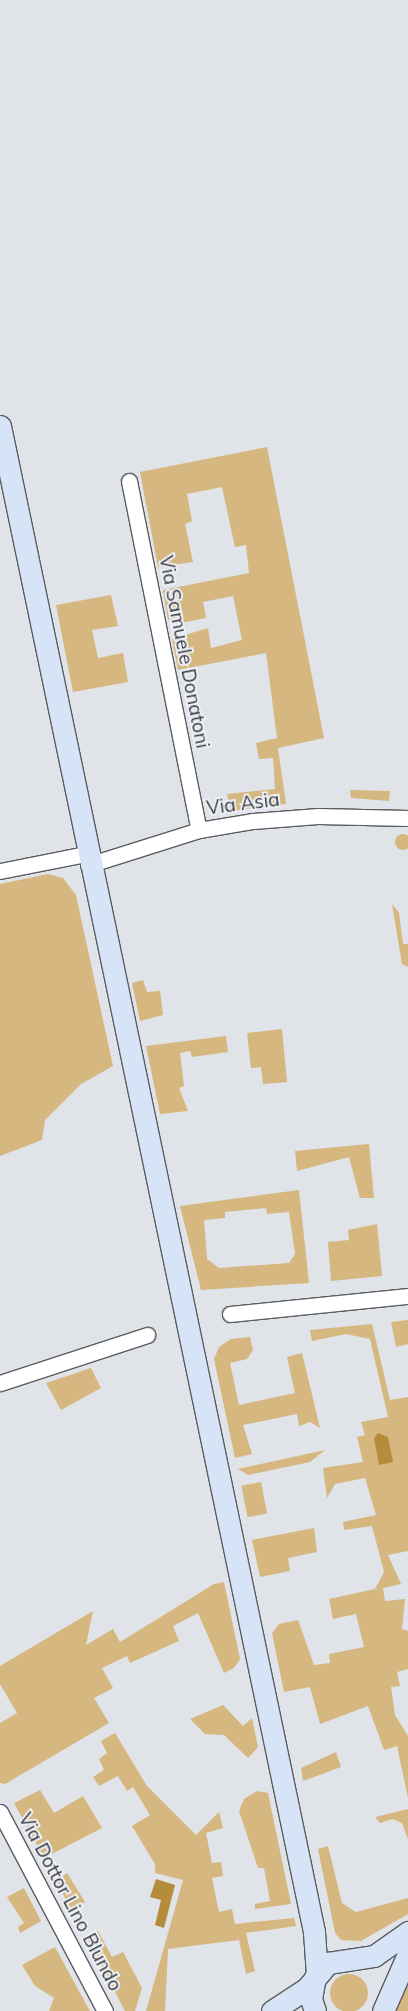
<!DOCTYPE html>
<html>
<head>
<meta charset="utf-8">
<style>
	body { margin:0 }
	#map { position:relative; width:408px; height:2011px; overflow:hidden; background:#e0e3e8; font-family:Mulish,sans-serif }
	div>[style] { position:absolute }
	.green>* { inset:0; background:#d5b77f; transform-origin:0 0 }
	.round { border-radius:50% }
	.water>* { inset:0; background:#b48c3b }
	.roads { filter:drop-shadow(1px 0 #5a5c61) drop-shadow(-1px 0 #5a5c61) drop-shadow(0 1px #5a5c61) drop-shadow(0 -1px #5a5c61) }
	.minor>* { height:15px; margin:-7.5px; padding:0 7.5px; transform-origin:7.5px; border-radius:7.5px; background:#fff }
	.secondary>* { height:21px; margin:-10.5px; padding:0 10.5px; transform-origin:10.5px; border-radius:10.5px; background:#d7e3f7 }
	span { translate:-50% -50%; white-space:nowrap; text-align:center; line-height:1.15; -webkit-text-stroke:4px #edf0f6; paint-order:stroke }
	.street-label { font-size:19px; color:#38393b }
</style>
</head>
<body>
<div id="map">
	<div class="green">
		<i style="clip-path:polygon(267px 447px,324px 738px,278px 748px,286px 804px,231px 811px,227px 794px,275px 789px,273px 758px,259px 759px,256px 743px,277px 738px,266px 653px,178px 670px,172px 639px,208px 628px,211px 648px,242px 640px,233px 596px,203px 602px,206px 618px,186px 622px,168px 620px,163px 590px,249px 573px,246px 545px,235px 547px,222px 487px,187px 494px,192px 521px,185px 524px,193px 562px,158px 567px,140px 472px)"></i>
		<i style="clip-path:polygon(111px 595px,118px 626px,92px 630px,98px 658px,123px 653px,128px 682px,73px 692px,56px 605px)"></i>
		<i style="clip-path:polygon(350px 790px,390px 791px,389px 801px,351px 798px)"></i>
		<i class="round" style="left:395px;top:834px;width:16px;height:16px"></i>
		<i style="clip-path:polygon(48px 874px,63px 878px,76px 895px,113px 1066px,81px 1084px,45px 1120px,42px 1140px,0 1156px,0 884px)"></i>
		<i style="clip-path:polygon(392px 904px,399px 913px,403px 944px,408px 944px,408px 967px,402px 964px)"></i>
		<i style="clip-path:polygon(143px 980px,147px 992px,160px 991px,163px 1015px,140px 1021px,132px 983px)"></i>
		<i style="clip-path:polygon(282px 1029px,287px 1082px,263px 1084px,261px 1067px,251px 1068px,247px 1033px)"></i>
		<i style="clip-path:polygon(226px 1036px,228px 1052px,192px 1057px,190px 1051px,180px 1053px,184px 1086px,179px 1088px,188px 1111px,160px 1114px,146px 1046px)"></i>
		<i style="clip-path:polygon(369px 1144px,374px 1198px,360px 1198px,349px 1157px,297px 1171px,295px 1151px)"></i>
		<i style="clip-path:polygon(evenodd,299px 1190px,309px 1283px,201px 1290px,180px 1206px,299px 1190px,266px 1208px,267px 1214px,289px 1212px,295px 1254px,289px 1263px,219px 1268px,207px 1259px,204px 1220px,225px 1218px,225px 1212px,266px 1208px)"></i>
		<i style="clip-path:polygon(377px 1224px,382px 1276px,331px 1281px,328px 1242px,349px 1240px,348px 1230px)"></i>
		<i style="clip-path:polygon(408px 1320px,408px 1344px,396px 1347px,391px 1322px)"></i>
		<i style="clip-path:polygon(372px 1324px,390px 1400px,408px 1397px,408px 1551px,388px 1555px,401px 1584px,383px 1588px,385px 1601px,405px 1599px,402px 1629px,408px 1631px,408px 1669px,397px 1672px,400px 1686px,391px 1687px,395px 1715px,408px 1736px,408px 1798px,397px 1746px,384px 1750px,368px 1706px,320px 1724px,310px 1687px,284px 1692px,272px 1633px,279px 1624px,298px 1620px,314px 1665px,330px 1663px,329px 1654px,364px 1647px,356px 1614px,333px 1619px,329px 1599px,375px 1589px,384px 1572px,372px 1526px,344px 1530px,343px 1522px,376px 1515px,365px 1478px,335px 1484px,327px 1498px,323px 1468px,363px 1462px,357px 1437px,365px 1435px,361px 1422px,388px 1417px,370px 1339px,346px 1334px,312px 1341px,310px 1330px)"></i>
		<i style="clip-path:polygon(250px 1337px,253px 1350px,247px 1359px,230px 1363px,239px 1405px,295px 1393px,287px 1357px,302px 1353px,320px 1428px,310px 1422px,299px 1426px,297px 1414px,243px 1425px,252px 1454px,235px 1458px,214px 1359px,219px 1347px,231px 1339px)"></i>
		<i style="clip-path:polygon(91px 1368px,101px 1388px,61px 1410px,46px 1383px)"></i>
		<i style="clip-path:polygon(325px 1450px,310px 1462px,248px 1475px,238px 1469px)"></i>
		<i style="left:261px;top:1482px;width:32px;height:20px;rotate:79deg"></i>
		<i style="clip-path:polygon(314px 1528px,317px 1552px,288px 1558px,290px 1571px,260px 1577px,252px 1540px)"></i>
		<i style="clip-path:polygon(224px 1582px,240px 1659px,234px 1668px,224px 1673px,198px 1613px,173px 1626px,179px 1641px,130px 1663px,127px 1656px,102px 1668px,113px 1688px,94px 1698px,109px 1723px,5px 1784px,0 1783px,0 1723px,17px 1713px,0 1684px,0 1666px,93px 1611px,86px 1645px,113px 1629px,120px 1642px,214px 1584px)"></i>
		<i style="clip-path:polygon(223px 1705px,243px 1726px,252px 1718px,258px 1747px,248px 1758px,224px 1735px,205px 1734px,190px 1719px)"></i>
		<i style="clip-path:polygon(115px 1733px,147px 1786px,196px 1835px,219px 1812px,223px 1828px,206px 1833px,212px 1863px,221px 1862px,223px 1876px,212px 1878px,219px 1912px,232px 1909px,235px 1924px,294px 1918px,296px 1926px,246px 1933px,255px 1971px,246px 1974px,239px 1940px,168px 1949px,165px 2011px,146px 2011px,183px 1880px,155px 1873px,155px 1864px,132px 1826px,150px 1815px,133px 1787px,127px 1791px,118px 1776px,99px 1786px,93px 1777px,104px 1770px,99px 1759px,107px 1753px,101px 1741px)"></i>
		<i style="clip-path:polygon(336px 1752px,341px 1767px,303px 1781px,301px 1768px)"></i>
		<i style="clip-path:polygon(40px 1790px,54px 1813px,83px 1796px,102px 1828px,44px 1858px,14px 1803px)"></i>
		<i style="clip-path:polygon(257px 1791px,268px 1793px,291px 1904px,255px 1909px,255px 1904px,270px 1901px,264px 1868px,258px 1868px,239px 1811px,244px 1799px)"></i>
		<i style="clip-path:polygon(408px 1809px,408px 1839px,402px 1823px,392px 1819px,380px 1823px,375px 1817px)"></i>
		<i style="clip-path:polygon(328px 1846px,342px 1903px,356px 1912px,408px 1898px,408px 1914px,361px 1941px,341px 1940px,335px 1933px,318px 1849px)"></i>
		<i style="clip-path:polygon(67px 1873px,85px 1902px,71px 1909px,56px 1881px)"></i>
		<i style="clip-path:polygon(24px 1888px,41px 1921px,20px 1933px,18px 1927px,24px 1923px,7px 1897px)"></i>
		<i style="clip-path:polygon(98px 1931px,112px 1957px,123px 1952px,142px 1988px,135px 2011px,125px 2011px,86px 1937px)"></i>
		<i style="clip-path:polygon(55px 1947px,74px 1982px,90px 2011px,49px 2011px,54px 1998px,35px 1986px,22px 1965px)"></i>
		<i class="round" style="left:330px;top:1974px;width:38px;height:38px"></i>
		<i style="clip-path:polygon(408px 1974px,408px 2011px,396px 2011px,400px 1994px)"></i>
	</div>
	<div class="water">
		<i style="clip-path:polygon(378px 1433px,388px 1437px,393px 1462px,379px 1465px,374px 1438px)"></i>
		<i style="clip-path:polygon(156px 1879px,175px 1885px,164px 1928px,155px 1925px,161px 1900px,150px 1897px)"></i>
	</div>
	<div class="roads">
		<div class="minor">
			<i style="left:129px;top:481px;width:356px;rotate:78.7deg"></i>
			<i style="left:88px;top:865px;width:116px;rotate:-17.5deg"></i>
			<i style="left:199px;top:830px;width:55px;rotate:-9.5deg"></i>
			<i style="left:253px;top:821px;width:65px;rotate:-4.4deg"></i>
			<i style="left:318px;top:816px;width:90px;rotate:1.3deg"></i>
			<i style="left:0;top:871px;width:88px;rotate:-11.2deg"></i>
			<i style="left:230px;top:1314px;width:179px;rotate:-5.8deg"></i>
			<i style="left:0;top:1383px;width:155px;rotate:-18.1deg"></i>
			<i style="left:0;top:1812px;width:225px;rotate:62.2deg"></i>
		</div>
		<div class="secondary">
			<i style="left:0;top:426px;width:1538px;rotate:78.22deg"></i>
			<i style="left:314px;top:1932px;width:43px;rotate:86deg"></i>
			<i style="left:272px;top:2011px;width:42px;rotate:-33.3deg"></i>
			<i style="left:307px;top:1988px;width:33px;rotate:-50deg"></i>
			<i style="left:328px;top:1963px;width:47px;rotate:-8.7deg"></i>
			<i style="left:374px;top:1956px;width:42px;rotate:-35.2deg"></i>
			<i style="left:315px;top:2011px;width:13px;rotate:-108deg"></i>
			<i style="left:311px;top:1999px;width:22px;rotate:-80deg"></i>
			<i style="left:383px;top:2011px;width:62px;rotate:-66.3deg"></i>
		</div>
	</div>
	<div class="street-label">
		<span style="left:184px;top:652px;rotate:79deg">Via Samuele Donatoni</span>
		<span style="left:243px;top:804px;rotate:-7deg">Via Asia</span>
		<span style="left:70px;top:1902px;rotate:62deg">Via Dottor Lino Blundo</span>
	</div>
</div>
</body>
</html>
